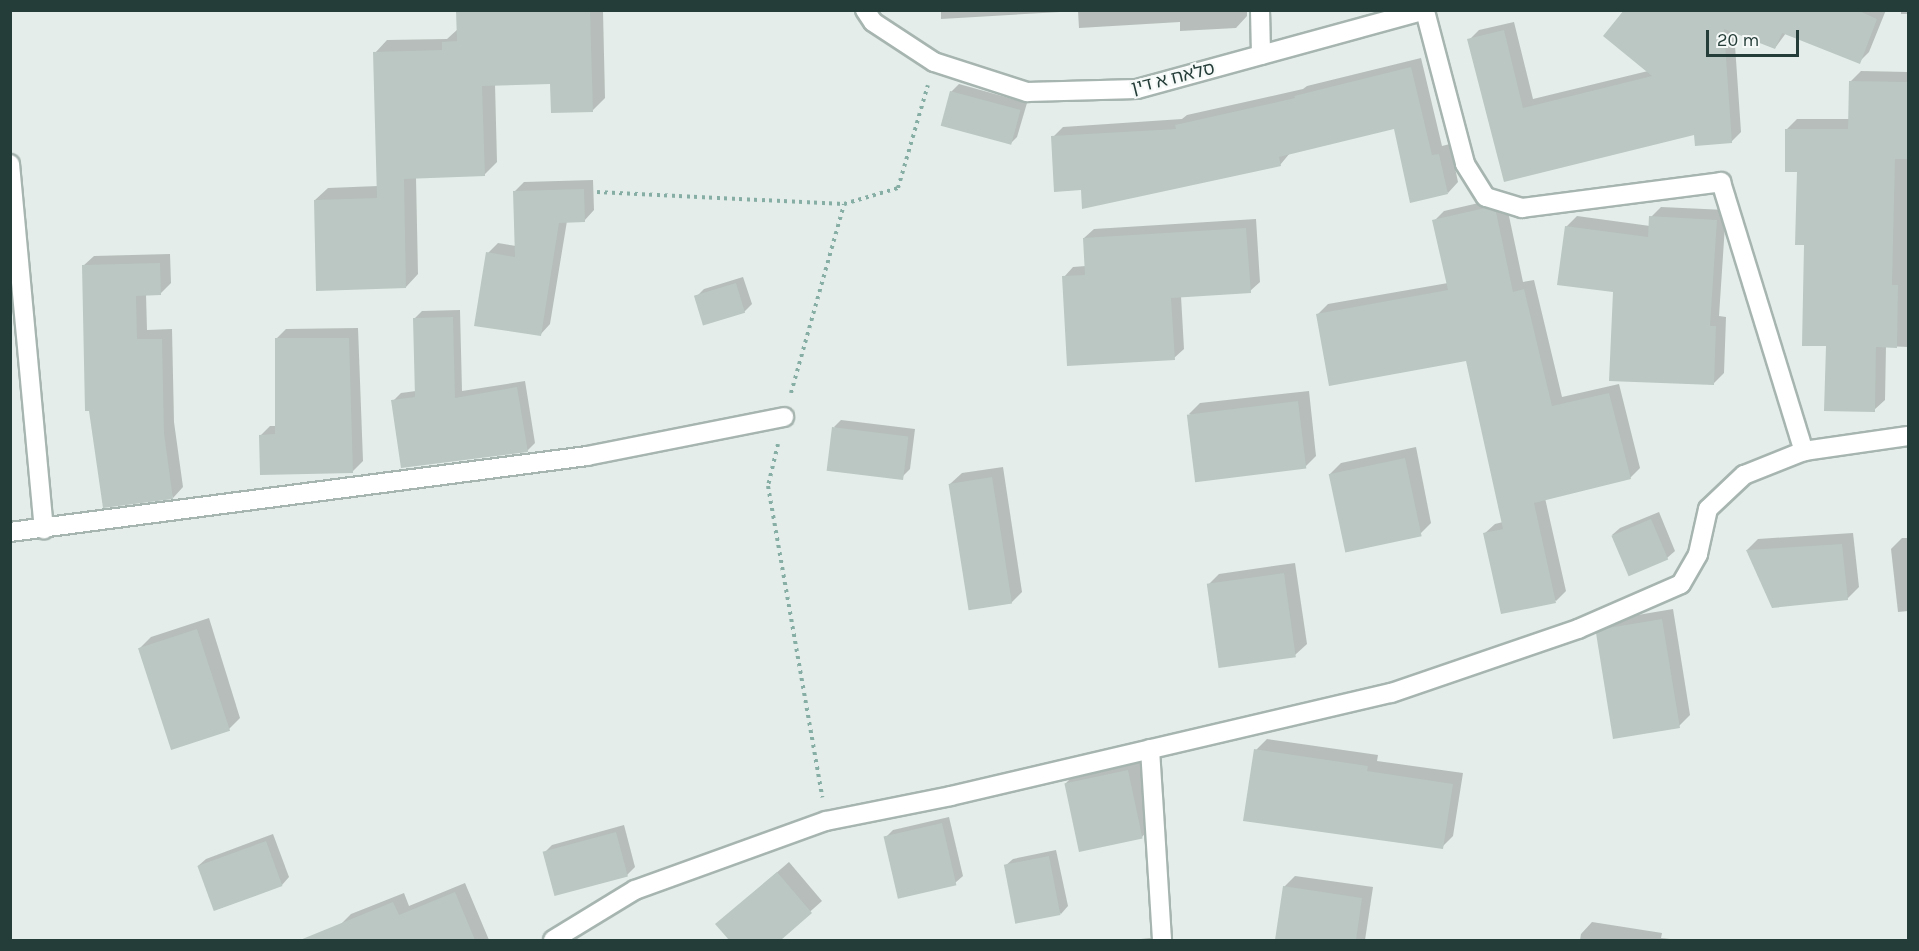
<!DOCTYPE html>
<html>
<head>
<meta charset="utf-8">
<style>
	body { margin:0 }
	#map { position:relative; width:1919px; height:951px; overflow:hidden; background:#e4ede9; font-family:Karla,"Noto Sans Hebrew",sans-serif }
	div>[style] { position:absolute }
	.shadow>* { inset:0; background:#0003; transform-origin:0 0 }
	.building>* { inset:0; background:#bac7c2; transform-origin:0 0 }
	.path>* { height:4px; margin-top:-2px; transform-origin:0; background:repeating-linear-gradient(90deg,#87aea4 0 3px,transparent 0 7.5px) }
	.roads { filter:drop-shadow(2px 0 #a7b5b0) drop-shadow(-2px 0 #a7b5b0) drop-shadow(0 2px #a7b5b0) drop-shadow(0 -2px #a7b5b0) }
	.street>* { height:18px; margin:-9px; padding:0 9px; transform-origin:9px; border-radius:9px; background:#fff }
	.secondary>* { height:18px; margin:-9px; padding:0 9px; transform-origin:9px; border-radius:9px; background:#fff }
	span { translate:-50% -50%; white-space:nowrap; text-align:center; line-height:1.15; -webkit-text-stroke:4.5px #f5f9f7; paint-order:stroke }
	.street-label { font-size:18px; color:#253d38 }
	.frame { position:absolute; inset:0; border:12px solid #253d38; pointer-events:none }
	.scale { position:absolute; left:1706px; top:30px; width:93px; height:27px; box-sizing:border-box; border:3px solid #253d38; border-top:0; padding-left:8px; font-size:18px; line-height:21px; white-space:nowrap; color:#253d38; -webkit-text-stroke:4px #f5f9f7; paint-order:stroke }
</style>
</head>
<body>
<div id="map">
	<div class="shadow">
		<i style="clip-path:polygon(458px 10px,630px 10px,603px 11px,605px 98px,593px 110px,551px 83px,495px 84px,497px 162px,484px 175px,416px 177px,418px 274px,406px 287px,315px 200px,328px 188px,378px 186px,375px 53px,387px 40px,447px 39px,458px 29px)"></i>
		<i style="clip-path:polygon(941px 10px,1247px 10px,1247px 16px,1236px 28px,1180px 31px,1180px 22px,1079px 28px,1078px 11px,941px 19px)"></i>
		<i style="clip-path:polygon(1626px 10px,1886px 10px,1869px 52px,1859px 62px,1786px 33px,1775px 48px,1734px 31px,1741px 132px,1731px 142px,1696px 133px,1505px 180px,1469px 40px,1479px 30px,1514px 22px,1533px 99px,1648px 71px)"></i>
		<i style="left:1901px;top:10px;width:7px;height:4px"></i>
		<i style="clip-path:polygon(1421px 58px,1442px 146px,1450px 144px,1458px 182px,1448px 193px,1395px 127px,1290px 153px,1280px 165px,1082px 189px,1053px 137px,1063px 127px,1182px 119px,1187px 115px,1303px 89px,1307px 86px)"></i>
		<i style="clip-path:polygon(1861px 71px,1908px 72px,1908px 347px,1886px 346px,1885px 400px,1874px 410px,1828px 345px,1805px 244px,1798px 170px,1787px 129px,1797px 119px,1849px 119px,1850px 82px)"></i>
		<i style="clip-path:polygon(959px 84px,1027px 103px,1017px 137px,1010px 144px,951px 92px)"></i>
		<i style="clip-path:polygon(593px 180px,594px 210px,584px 221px,567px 221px,550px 324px,540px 335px,488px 253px,498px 243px,516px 246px,514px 192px,524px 182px)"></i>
		<i style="clip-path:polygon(1496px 199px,1506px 202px,1523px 282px,1534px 280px,1562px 397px,1619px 384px,1640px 468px,1630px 478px,1545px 498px,1566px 591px,1556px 601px,1484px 534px,1495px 524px,1503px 522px,1468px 360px,1318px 314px,1328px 304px,1448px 283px,1434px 221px,1444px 211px)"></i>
		<i style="clip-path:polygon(1661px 207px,1726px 210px,1719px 316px,1726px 317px,1724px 373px,1713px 384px,1614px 291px,1566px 227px,1577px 216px,1650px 226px,1651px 217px)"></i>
		<i style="clip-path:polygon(1256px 219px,1260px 282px,1250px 291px,1181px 296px,1184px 349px,1174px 358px,1064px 277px,1073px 267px,1086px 266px,1084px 238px,1094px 229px)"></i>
		<i style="clip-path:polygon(170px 254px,171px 283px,160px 294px,146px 294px,147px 330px,172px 329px,174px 422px,183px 487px,173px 498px,83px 266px,94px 256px)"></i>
		<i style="clip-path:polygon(743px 277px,752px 304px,744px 312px,696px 297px,704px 289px)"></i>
		<i style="clip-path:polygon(460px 310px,462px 391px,525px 381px,535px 443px,527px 451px,393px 401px,401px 393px,416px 391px,415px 318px,422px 311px)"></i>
		<i style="clip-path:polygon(358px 328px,363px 461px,353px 471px,260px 436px,270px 426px,277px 426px,276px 339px,286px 329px)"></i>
		<i style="clip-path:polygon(1309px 391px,1316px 456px,1305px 467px,1189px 414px,1200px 403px)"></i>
		<i style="clip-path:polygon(841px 420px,915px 429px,910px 469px,902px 477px,834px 427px)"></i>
		<i style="clip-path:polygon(1416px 447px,1431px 523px,1420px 534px,1330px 474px,1341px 463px)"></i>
		<i style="clip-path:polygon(1003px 467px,1022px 592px,1011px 603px,950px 484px,962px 473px)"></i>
		<i style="clip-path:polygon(1659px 512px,1675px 551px,1667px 558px,1612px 535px,1620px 528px)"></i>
		<i style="clip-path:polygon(1853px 533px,1859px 587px,1847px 599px,1747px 550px,1758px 539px)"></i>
		<i style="clip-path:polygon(1902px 538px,1908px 538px,1908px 611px,1898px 612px,1891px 549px)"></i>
		<i style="clip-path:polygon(1295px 563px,1307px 644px,1295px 655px,1208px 585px,1219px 574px)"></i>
		<i style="clip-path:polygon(1673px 609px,1690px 715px,1679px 726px,1598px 634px,1609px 623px,1620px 618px)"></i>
		<i style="clip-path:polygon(209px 618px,240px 718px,229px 729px,140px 648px,151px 637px)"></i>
		<i style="clip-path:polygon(1267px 739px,1378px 755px,1377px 761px,1463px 773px,1453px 836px,1442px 847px,1256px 750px)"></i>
		<i style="clip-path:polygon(1139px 759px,1153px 825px,1142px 837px,1065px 784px,1077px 772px)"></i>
		<i style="clip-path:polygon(949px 817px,963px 876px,955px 883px,886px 837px,893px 830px)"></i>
		<i style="clip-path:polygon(624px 825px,635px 867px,627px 875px,544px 853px,552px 845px)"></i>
		<i style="clip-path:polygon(273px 834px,289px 877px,282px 885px,215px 910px,198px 866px,206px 859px)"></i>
		<i style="clip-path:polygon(1056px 850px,1068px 906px,1061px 914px,1005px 866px,1013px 859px)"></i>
		<i style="clip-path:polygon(789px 862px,822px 901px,778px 940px,731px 940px,717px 924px)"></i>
		<i style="clip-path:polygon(1295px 876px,1373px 887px,1365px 940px,1276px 940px,1284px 887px)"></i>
		<i style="clip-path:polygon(465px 883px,489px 940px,347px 940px,341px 924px,351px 914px,404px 893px,409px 906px)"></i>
		<i style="clip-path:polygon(1592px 922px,1662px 933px,1661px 938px,1680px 940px,1580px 940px,1581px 934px)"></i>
		<i style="clip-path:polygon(1151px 938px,1151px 940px,1130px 940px)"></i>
	</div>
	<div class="building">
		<i style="clip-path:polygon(456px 10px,590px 10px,593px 112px,551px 113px,550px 84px,482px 86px,485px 176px,404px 179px,406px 288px,316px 291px,314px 200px,377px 198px,373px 52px,442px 50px,442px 42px,457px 41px)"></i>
		<i style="clip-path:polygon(1624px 10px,1857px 10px,1877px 19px,1860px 64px,1782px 33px,1775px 49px,1724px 29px,1732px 143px,1695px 146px,1694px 135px,1504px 182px,1467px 39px,1504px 30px,1523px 108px,1652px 76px,1603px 36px)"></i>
		<i style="clip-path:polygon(1411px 67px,1432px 155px,1439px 154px,1448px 194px,1410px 203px,1394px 129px,1279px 157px,1281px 166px,1082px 209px,1081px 190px,1054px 192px,1051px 136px,1176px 129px,1175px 125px,1295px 98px,1294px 96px)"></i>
		<i style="clip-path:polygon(1849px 81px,1908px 82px,1908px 159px,1895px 159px,1892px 285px,1898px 285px,1897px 348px,1876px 347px,1875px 412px,1824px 411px,1826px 346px,1802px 346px,1804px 245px,1795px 245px,1797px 172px,1785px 172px,1785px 129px,1848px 129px)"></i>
		<i style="left:950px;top:91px;width:73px;height:36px;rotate:15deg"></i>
		<i style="clip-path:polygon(584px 189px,585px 222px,559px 223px,541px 336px,474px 326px,486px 252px,515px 257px,513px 191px)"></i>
		<i style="clip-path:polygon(1485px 208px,1496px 212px,1513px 292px,1524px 289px,1552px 406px,1609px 393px,1631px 479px,1534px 503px,1556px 603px,1501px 614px,1483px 533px,1503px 529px,1466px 361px,1329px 386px,1316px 314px,1448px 290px,1432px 220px)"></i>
		<i style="clip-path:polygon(1649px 216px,1717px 220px,1710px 326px,1716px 326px,1714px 385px,1609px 381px,1613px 292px,1557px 285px,1565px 226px,1648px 237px)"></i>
		<i style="clip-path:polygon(1246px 228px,1251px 293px,1171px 298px,1175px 360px,1067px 366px,1062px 276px,1085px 275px,1083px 238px)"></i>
		<i style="clip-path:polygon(160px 263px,161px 295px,136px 296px,137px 339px,162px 339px,164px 433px,173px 499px,103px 508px,89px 411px,85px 411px,82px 265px)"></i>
		<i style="left:736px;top:283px;width:31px;height:44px;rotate:73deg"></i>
		<i style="clip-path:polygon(453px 317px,455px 398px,517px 387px,528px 452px,401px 468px,391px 400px,415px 397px,413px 318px)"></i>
		<i style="clip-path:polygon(275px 338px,349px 338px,353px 473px,260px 475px,259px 435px,275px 434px)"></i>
		<i style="left:1298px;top:401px;width:68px;height:112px;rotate:83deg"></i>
		<i style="left:832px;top:427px;width:77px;height:44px;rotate:7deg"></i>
		<i style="left:1405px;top:458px;width:80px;height:78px;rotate:78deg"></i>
		<i style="left:992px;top:477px;width:128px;height:44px;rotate:81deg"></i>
		<i style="left:1651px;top:519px;width:44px;height:43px;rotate:67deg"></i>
		<i style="clip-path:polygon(1842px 544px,1848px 600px,1772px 608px,1746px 550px)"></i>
		<i style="left:1284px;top:573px;width:85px;height:78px;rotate:82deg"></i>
		<i style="clip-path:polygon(1662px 619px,1680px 728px,1613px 739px,1596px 633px,1608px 628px)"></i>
		<i style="left:197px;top:629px;width:107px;height:62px;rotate:72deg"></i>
		<i style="clip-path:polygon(1254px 749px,1368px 766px,1367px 771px,1453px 784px,1443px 849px,1243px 821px)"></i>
		<i style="left:1128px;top:770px;width:70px;height:65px;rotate:78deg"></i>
		<i style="left:942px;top:823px;width:64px;height:60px;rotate:77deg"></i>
		<i style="left:616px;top:832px;width:46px;height:76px;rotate:75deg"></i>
		<i style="left:266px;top:841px;width:48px;height:73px;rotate:70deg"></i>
		<i style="left:1049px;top:856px;width:60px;height:46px;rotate:79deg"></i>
		<i style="clip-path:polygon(777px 872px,812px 913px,781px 940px,729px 940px,715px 924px)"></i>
		<i style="clip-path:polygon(1283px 886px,1362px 898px,1356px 940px,1275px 940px)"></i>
		<i style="clip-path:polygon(455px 892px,475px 940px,300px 940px,393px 902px,399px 915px)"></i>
	</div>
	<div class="path">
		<i style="left:597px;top:192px;width:247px;rotate:2.8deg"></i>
		<i style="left:844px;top:204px;width:56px;rotate:-16.5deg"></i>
		<i style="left:898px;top:188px;width:107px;rotate:-73.8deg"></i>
		<i style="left:791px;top:393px;width:196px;rotate:-74.3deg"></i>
		<i style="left:778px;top:444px;width:43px;rotate:103.4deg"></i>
		<i style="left:768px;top:486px;width:316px;rotate:80.1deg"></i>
	</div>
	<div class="roads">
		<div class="street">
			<i style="left:1260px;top:10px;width:45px;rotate:88.7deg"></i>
			<i style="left:10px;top:164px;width:367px;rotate:84.7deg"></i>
			<i style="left:10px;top:532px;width:582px;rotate:-7.5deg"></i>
			<i style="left:587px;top:456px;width:201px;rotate:-11.2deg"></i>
			<i style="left:1150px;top:749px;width:191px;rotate:86.4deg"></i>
		</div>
		<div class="secondary">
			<i style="left:865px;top:10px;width:14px;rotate:56deg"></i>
			<i style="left:873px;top:22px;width:73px;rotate:33.3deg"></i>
			<i style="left:934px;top:62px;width:98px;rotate:17.9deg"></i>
			<i style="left:1027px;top:92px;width:110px;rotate:-1.6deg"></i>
			<i style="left:1137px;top:89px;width:299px;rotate:-15.3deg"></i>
			<i style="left:1425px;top:11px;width:158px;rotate:75.3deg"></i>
			<i style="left:1465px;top:164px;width:39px;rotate:58deg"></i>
			<i style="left:1486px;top:197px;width:38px;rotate:17deg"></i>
			<i style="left:1522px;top:208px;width:201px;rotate:-7.4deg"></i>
			<i style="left:1721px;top:182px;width:282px;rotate:72.9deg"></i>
			<i style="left:553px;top:940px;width:96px;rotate:-31.4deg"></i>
			<i style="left:635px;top:890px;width:203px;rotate:-19.9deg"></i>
			<i style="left:826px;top:821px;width:127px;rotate:-11.3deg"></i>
			<i style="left:951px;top:796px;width:452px;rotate:-13.2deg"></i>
			<i style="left:1391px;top:693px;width:198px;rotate:-18.9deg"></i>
			<i style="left:1578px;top:629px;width:112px;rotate:-23.6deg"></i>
			<i style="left:1681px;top:584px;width:34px;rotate:-60deg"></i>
			<i style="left:1698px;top:554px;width:46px;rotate:-77.5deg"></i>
			<i style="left:1708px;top:509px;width:50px;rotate:-43.4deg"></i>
			<i style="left:1744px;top:475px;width:65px;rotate:-21.8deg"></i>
			<i style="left:1804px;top:451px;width:105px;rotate:-8.2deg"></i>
		</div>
	</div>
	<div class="street-label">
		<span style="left:1173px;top:78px;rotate:-14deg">סלאח א דין</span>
	</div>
	<div class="frame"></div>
	<div class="scale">20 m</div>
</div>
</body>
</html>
